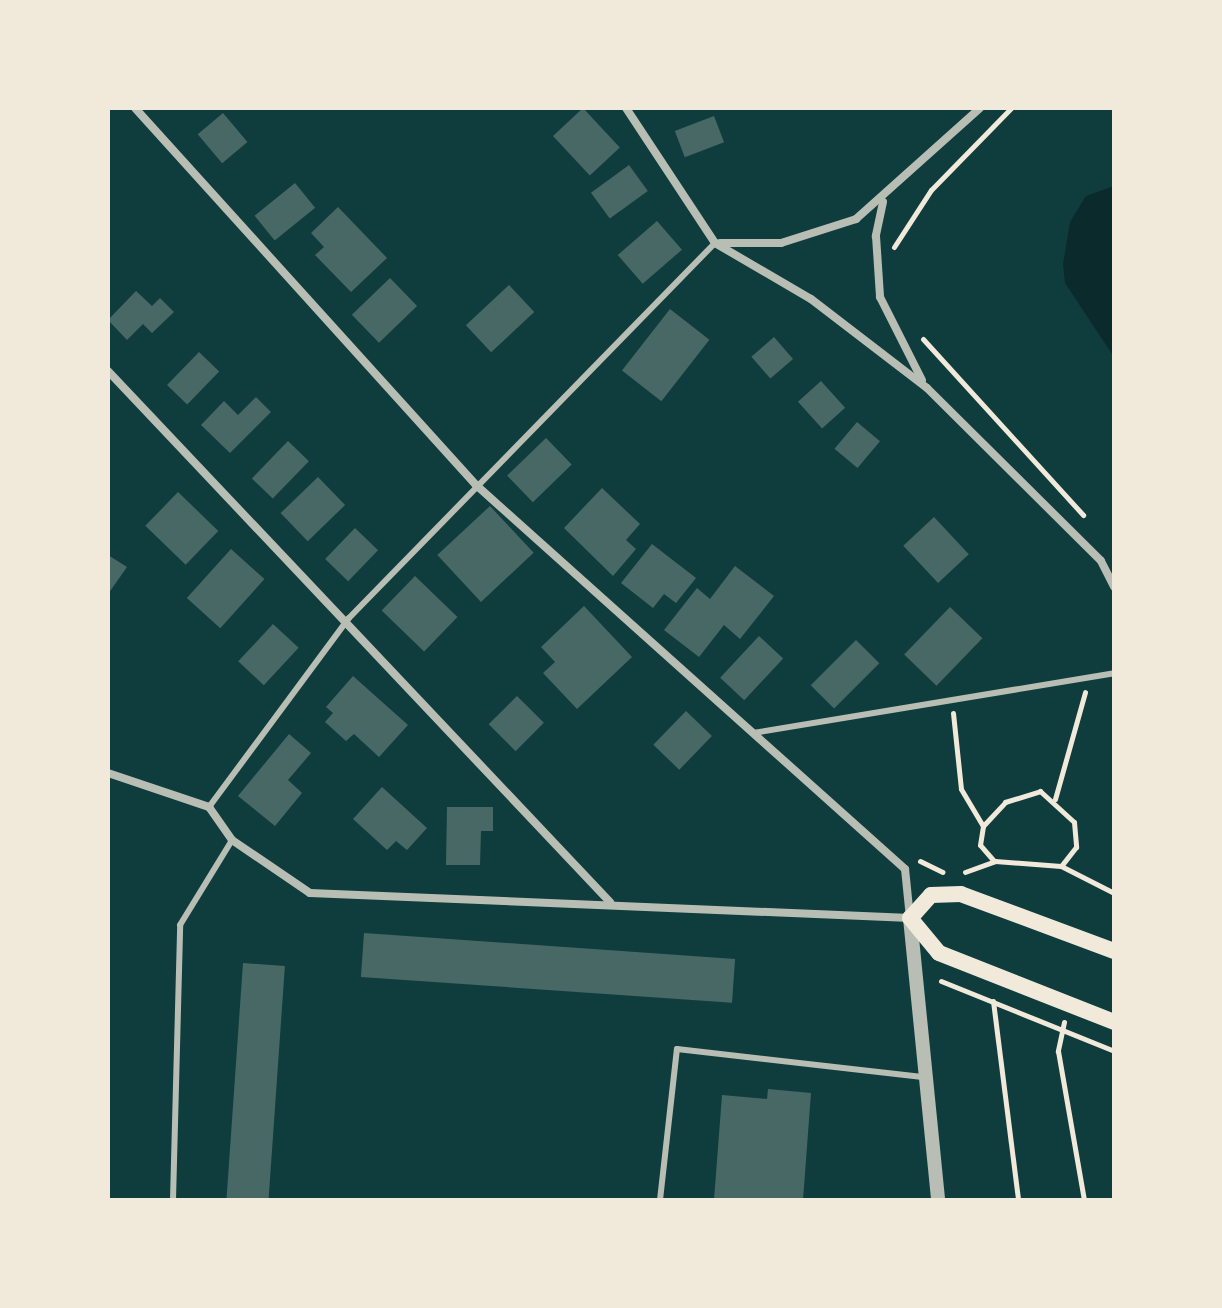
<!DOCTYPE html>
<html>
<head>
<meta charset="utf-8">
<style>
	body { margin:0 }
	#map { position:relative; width:1222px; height:1308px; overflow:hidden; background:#0f3d3e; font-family:Lora,serif }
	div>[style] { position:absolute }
	.water>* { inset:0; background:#0a2a2b }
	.building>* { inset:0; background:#486865; transform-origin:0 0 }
	.path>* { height:5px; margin:-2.5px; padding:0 2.5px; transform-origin:2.5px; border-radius:2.5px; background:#f1e9da }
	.service>* { height:6px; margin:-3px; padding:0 3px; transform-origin:3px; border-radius:3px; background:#b8beb3 }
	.minor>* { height:8px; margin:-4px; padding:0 4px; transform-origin:4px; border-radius:4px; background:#b8beb3 }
	.tertiary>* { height:14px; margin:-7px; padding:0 7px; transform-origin:7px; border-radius:7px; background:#b8beb3 }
	.secondary>* { height:16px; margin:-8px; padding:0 8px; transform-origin:8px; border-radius:8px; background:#f1e9da }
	span { translate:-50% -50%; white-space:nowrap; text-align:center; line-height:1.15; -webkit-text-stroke:8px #f1e9da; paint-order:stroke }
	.frame { position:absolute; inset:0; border:110px solid #f1e9da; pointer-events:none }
</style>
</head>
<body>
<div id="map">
	<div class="water">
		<i style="clip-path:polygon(1114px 186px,1114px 357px,1065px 283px,1063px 264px,1070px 222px,1086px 196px)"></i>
	</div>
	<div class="building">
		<i style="left:583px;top:108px;width:54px;height:41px;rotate:47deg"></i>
		<i style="left:223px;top:113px;width:38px;height:33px;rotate:50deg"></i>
		<i style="left:714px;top:116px;width:28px;height:42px;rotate:69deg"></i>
		<i style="left:629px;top:165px;width:32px;height:47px;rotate:54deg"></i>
		<i style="left:295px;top:183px;width:32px;height:52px;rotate:51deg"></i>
		<i style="clip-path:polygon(338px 207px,387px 258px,351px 292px,315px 255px,324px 247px,311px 233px)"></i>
		<i style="left:657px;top:221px;width:38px;height:52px;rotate:49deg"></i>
		<i style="left:390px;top:278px;width:39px;height:53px;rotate:46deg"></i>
		<i style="left:509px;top:285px;width:37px;height:59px;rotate:47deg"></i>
		<i style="clip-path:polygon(136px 291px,152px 306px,160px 298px,174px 312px,152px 333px,143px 324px,127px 340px,108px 320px)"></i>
		<i style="left:670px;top:309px;width:50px;height:78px;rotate:38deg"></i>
		<i style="left:774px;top:337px;width:29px;height:30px;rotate:49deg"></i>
		<i style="left:199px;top:352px;width:28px;height:46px;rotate:44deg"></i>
		<i style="left:821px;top:381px;width:36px;height:31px;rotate:48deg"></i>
		<i style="clip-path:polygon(256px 397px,271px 412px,230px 453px,201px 425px,224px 401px,238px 415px)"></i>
		<i style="left:857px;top:422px;width:30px;height:35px;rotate:40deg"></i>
		<i style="left:546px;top:438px;width:37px;height:54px;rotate:46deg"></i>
		<i style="left:288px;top:441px;width:29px;height:52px;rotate:44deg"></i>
		<i style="left:318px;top:477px;width:39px;height:52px;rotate:46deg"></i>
		<i style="clip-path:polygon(602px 488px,640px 524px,626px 540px,636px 549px,613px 576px,564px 528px)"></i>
		<i style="left:178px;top:492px;width:56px;height:47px;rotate:44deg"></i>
		<i style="left:490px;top:506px;width:64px;height:72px;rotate:47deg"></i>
		<i style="left:934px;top:517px;width:51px;height:42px;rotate:47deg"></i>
		<i style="left:355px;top:528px;width:32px;height:43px;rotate:44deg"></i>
		<i style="clip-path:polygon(652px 544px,696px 578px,676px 603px,664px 594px,653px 608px,621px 583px)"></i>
		<i style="left:231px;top:549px;width:45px;height:66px;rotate:42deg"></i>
		<i style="clip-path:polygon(108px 555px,127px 567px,108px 594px)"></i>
		<i style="clip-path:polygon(735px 566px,774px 596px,740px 639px,724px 625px,699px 657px,664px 630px,697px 588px,710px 599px)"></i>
		<i style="left:415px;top:576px;width:59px;height:48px;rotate:44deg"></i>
		<i style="clip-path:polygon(584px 606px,632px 657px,577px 709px,543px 673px,555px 662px,541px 647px)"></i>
		<i style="left:950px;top:607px;width:45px;height:66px;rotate:44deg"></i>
		<i style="left:273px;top:624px;width:35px;height:51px;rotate:43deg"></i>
		<i style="left:759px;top:636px;width:33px;height:57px;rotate:43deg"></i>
		<i style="left:856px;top:640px;width:33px;height:64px;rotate:45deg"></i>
		<i style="clip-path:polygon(353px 676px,408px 725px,379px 757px,354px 734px,346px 741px,325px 722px,333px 713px,326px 707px)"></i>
		<i style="left:517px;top:696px;width:38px;height:40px;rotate:45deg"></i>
		<i style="left:686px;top:711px;width:36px;height:47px;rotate:44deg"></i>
		<i style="clip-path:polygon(289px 734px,311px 753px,288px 780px,302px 793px,275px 826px,238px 796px)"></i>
		<i style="clip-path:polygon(382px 787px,427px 828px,407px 850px,396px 841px,387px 850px,353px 819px)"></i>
		<i style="clip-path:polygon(447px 807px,493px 807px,493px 831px,481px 831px,480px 865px,446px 865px)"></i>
		<i style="left:364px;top:933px;width:372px;height:44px;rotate:4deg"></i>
		<i style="left:243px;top:963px;width:42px;height:238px;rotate:4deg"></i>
		<i style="clip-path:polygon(768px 1089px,811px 1093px,803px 1200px,714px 1200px,722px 1095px,767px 1099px)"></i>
	</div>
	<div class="path">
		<i style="left:894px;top:247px;width:68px;rotate:-57deg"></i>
		<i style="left:931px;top:190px;width:115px;rotate:-45.7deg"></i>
		<i style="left:923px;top:339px;width:238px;rotate:47.7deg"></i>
		<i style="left:953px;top:713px;width:76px;rotate:84deg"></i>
		<i style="left:961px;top:789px;width:43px;rotate:59.3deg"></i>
		<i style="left:1055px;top:799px;width:111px;rotate:-74.3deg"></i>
		<i style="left:920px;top:861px;width:25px;rotate:26deg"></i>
		<i style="left:994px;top:861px;width:21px;rotate:-131deg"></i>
		<i style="left:980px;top:845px;width:19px;rotate:-81deg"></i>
		<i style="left:983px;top:826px;width:33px;rotate:-47deg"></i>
		<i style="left:1005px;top:802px;width:37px;rotate:-17deg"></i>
		<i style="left:1040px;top:791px;width:46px;rotate:42.4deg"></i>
		<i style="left:1074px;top:822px;width:25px;rotate:85deg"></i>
		<i style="left:1076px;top:847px;width:24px;rotate:128deg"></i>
		<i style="left:965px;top:872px;width:32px;rotate:-20deg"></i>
		<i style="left:995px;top:861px;width:66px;rotate:4.3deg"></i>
		<i style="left:1061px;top:866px;width:59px;rotate:27deg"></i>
		<i style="left:941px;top:981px;width:187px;rotate:22deg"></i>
		<i style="left:993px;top:1001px;width:201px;rotate:82.8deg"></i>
		<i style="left:1064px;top:1022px;width:30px;rotate:102deg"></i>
		<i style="left:1058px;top:1051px;width:151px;rotate:80.1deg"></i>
	</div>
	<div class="service">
		<i style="left:753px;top:733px;width:366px;rotate:-9.4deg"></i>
		<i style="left:209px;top:807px;width:235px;rotate:-53.5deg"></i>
		<i style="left:349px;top:618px;width:524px;rotate:-45.7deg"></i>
		<i style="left:173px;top:1200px;width:275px;rotate:-88.5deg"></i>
		<i style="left:180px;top:925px;width:100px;rotate:-58.5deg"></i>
		<i style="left:660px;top:1200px;width:152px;rotate:-83.6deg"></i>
		<i style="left:677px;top:1049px;width:247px;rotate:6.5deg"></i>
	</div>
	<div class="minor">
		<i style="left:626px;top:108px;width:162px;rotate:56.6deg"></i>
		<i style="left:715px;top:243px;width:111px;rotate:30.3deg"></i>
		<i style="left:811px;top:299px;width:146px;rotate:37.5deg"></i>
		<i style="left:927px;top:388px;width:245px;rotate:44.8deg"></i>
		<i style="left:1101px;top:561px;width:29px;rotate:63deg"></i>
		<i style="left:883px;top:202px;width:35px;rotate:102deg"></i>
		<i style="left:876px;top:236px;width:61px;rotate:86.2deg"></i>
		<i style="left:880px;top:297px;width:93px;rotate:63.2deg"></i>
		<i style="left:720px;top:243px;width:61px"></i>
		<i style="left:781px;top:243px;width:79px;rotate:-17.7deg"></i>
		<i style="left:856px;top:219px;width:166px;rotate:-41.8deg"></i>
		<i style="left:108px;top:371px;width:731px;rotate:46.61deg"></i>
		<i style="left:108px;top:773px;width:107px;rotate:18.6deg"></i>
		<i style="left:209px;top:807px;width:40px;rotate:55.1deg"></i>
		<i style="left:232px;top:840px;width:94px;rotate:34.2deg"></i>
		<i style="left:310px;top:893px;width:601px;rotate:2.39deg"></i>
		<i style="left:910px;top:918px;width:49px;rotate:-95.8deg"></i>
		<i style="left:905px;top:869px;width:576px;rotate:-138.17deg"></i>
		<i style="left:476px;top:485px;width:508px;rotate:-132.13deg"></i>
	</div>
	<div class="tertiary">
		<i style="left:910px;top:918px;width:283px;rotate:84.3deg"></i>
	</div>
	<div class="secondary">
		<i style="left:1114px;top:951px;width:163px;rotate:-159.6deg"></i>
		<i style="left:961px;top:894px;width:30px;rotate:178deg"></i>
		<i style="left:931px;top:895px;width:31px;rotate:132deg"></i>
		<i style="left:910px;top:918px;width:45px;rotate:50.4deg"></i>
		<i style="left:939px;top:953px;width:188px;rotate:21.5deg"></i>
	</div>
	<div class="frame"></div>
</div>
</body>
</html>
